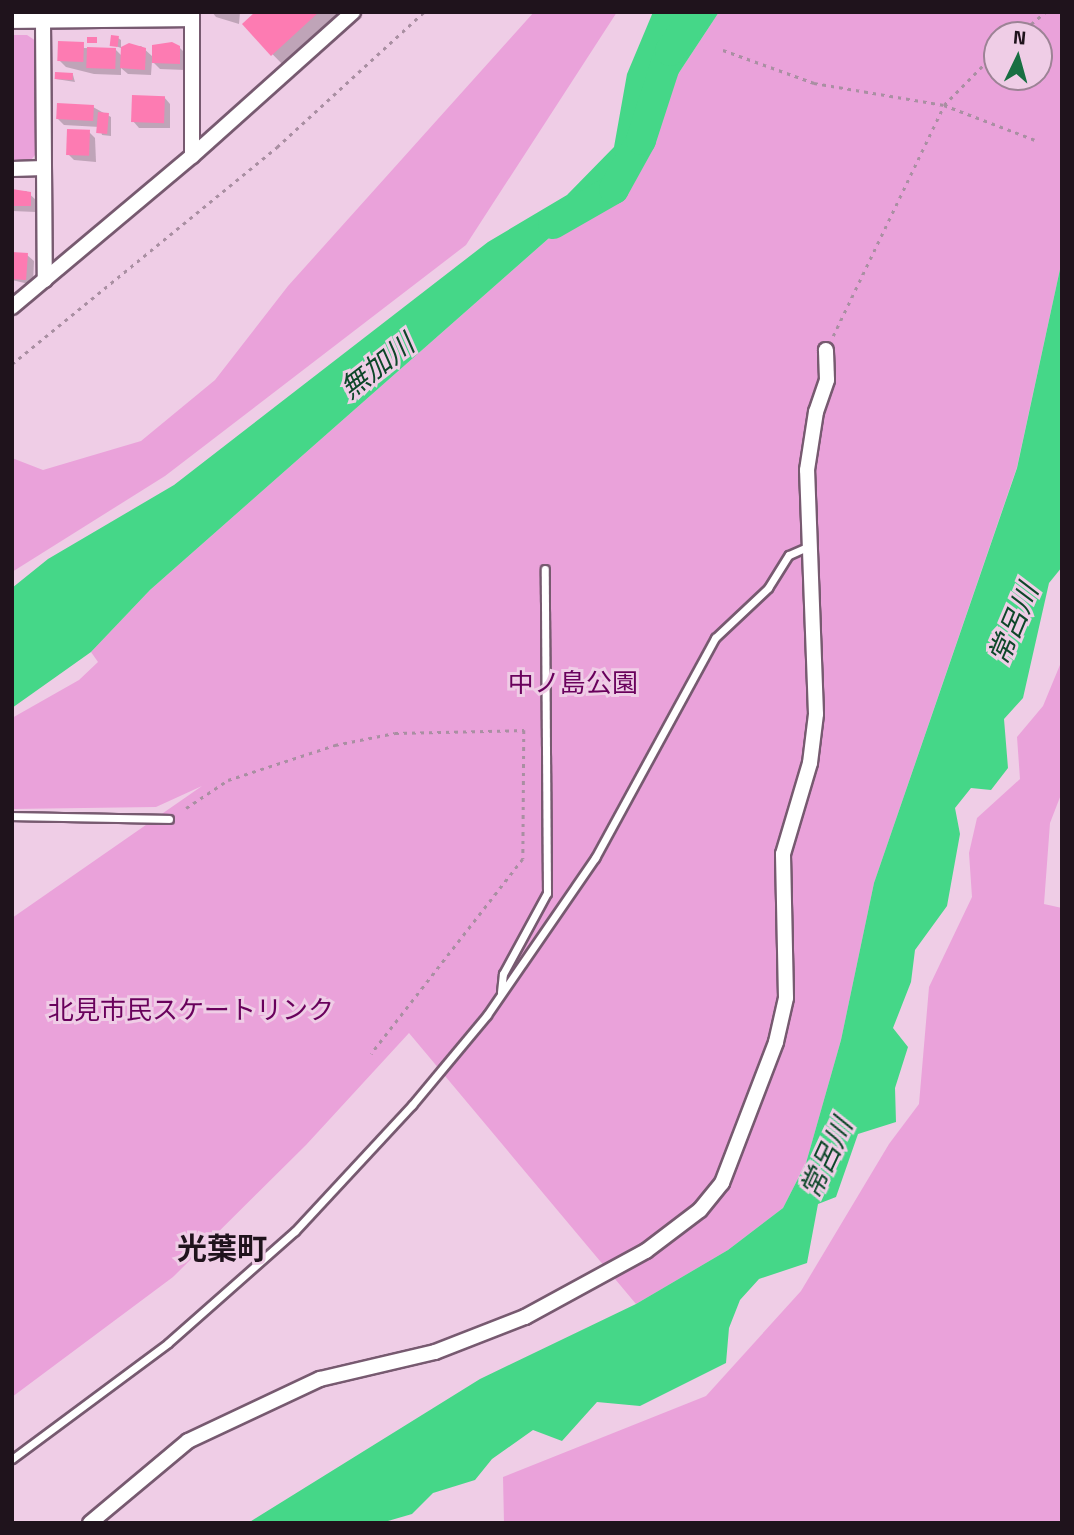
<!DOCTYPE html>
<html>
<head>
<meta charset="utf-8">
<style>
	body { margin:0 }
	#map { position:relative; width:1074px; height:1535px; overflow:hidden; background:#efcde6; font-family:"Titillium Web","Noto Sans JP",sans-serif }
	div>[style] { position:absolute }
	.green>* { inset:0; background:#eaa2da }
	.water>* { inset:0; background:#45d788 }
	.shadow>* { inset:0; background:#0003 }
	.river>* { height:30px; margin:-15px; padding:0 15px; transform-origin:15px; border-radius:15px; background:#45d788 }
	.building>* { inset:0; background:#fd7bb2; transform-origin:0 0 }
	.path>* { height:2.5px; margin-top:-1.25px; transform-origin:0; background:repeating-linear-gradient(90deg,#a98fa2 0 3.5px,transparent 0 8.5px) }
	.roads { filter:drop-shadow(2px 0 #775a70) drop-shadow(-2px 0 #775a70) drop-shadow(0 2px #775a70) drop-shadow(0 -2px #775a70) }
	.lane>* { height:7px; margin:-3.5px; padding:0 3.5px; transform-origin:3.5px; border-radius:3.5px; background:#fff }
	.street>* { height:14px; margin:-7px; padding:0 7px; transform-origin:7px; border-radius:7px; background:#fff }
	span { translate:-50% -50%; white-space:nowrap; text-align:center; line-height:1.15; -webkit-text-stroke:6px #efcde6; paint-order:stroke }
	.park-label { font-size:26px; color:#69015c }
	.water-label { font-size:28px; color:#0d4729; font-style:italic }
	.quarter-label { font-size:30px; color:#1f131c; font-weight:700 }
	.frame { position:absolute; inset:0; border:14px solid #1f131c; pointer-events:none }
	.north { position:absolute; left:983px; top:21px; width:70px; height:70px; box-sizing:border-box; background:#efcde6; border:2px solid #9c8395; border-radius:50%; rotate:5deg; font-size:19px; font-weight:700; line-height:28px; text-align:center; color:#1f131c }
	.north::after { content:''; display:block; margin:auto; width:24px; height:32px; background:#186f42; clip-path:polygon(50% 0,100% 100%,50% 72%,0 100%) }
</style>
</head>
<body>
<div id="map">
	<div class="green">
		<i style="clip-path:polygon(534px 12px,617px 12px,466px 245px,165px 476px,12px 572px,12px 458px,43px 470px,141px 441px,215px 380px,288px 286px)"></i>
		<i style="clip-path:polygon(evenodd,719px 12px,1062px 12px,1062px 260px,1017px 467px,874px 883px,841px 1040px,806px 1163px,783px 1208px,728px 1250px,636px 1304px,409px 1033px,306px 1145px,173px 1277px,12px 1397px,12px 918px,202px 786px,156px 807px,12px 809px,12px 718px,79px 680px,98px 662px,91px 652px,150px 590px,599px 194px,719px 12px,997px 35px,1039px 35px,1039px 77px,997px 77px,997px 35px)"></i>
		<i style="clip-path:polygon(12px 35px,27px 35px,36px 41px,36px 154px,31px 160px,12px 160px)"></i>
		<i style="clip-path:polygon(1062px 660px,1062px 792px,1050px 823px,1044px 904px,1062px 908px,1062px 1523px,504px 1523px,503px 1477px,706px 1396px,801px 1291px,889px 1144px,919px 1104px,929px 987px,972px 897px,969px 853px,977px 818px,1020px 779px,1017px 737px,1043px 706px)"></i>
	</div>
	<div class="water">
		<i style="clip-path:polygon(653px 12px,719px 12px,599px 194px,150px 590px,91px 652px,12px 708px,12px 588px,48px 559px,174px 485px,488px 242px,567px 195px,614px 147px,627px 74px)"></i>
		<i style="clip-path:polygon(1062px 260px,1062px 567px,1049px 583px,1023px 698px,1004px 719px,1008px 768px,991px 790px,971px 788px,955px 808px,960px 834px,947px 906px,915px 950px,911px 982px,893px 1028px,908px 1047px,895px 1088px,896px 1122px,858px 1134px,836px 1197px,818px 1204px,807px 1263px,759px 1279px,740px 1300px,729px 1328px,726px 1363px,640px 1406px,597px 1402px,562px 1441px,533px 1430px,492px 1459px,475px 1480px,433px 1493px,412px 1514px,381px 1523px,248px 1523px,480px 1379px,636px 1304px,728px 1250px,783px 1208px,806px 1163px,841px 1040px,874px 883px,1017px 468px)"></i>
	</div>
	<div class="shadow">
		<i style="clip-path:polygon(212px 12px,240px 12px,239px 24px,216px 17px)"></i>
		<i style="clip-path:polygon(257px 12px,346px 12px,286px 68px,244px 25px)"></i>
		<i style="clip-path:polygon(118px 38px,121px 40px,121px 48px,113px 45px)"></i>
		<i style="clip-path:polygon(83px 44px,84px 48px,115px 49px,122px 56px,121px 48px,141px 46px,153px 57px,179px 47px,186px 54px,185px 70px,160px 69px,152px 61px,151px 75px,128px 74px,121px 68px,121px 75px,94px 74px,66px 67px,59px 60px)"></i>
		<i style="clip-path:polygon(73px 75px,75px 82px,56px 79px)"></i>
		<i style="clip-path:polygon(164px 97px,170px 104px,170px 128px,139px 128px,133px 121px)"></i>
		<i style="clip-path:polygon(93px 107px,111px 117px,111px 136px,102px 135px,100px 127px,64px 125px,58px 119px)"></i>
		<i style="clip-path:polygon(89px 132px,95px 138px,96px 162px,74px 160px,68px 154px)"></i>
		<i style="clip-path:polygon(26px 191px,36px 200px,36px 212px,12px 211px,12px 192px)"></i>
		<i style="clip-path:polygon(12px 254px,27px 255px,34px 261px,33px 285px,12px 280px)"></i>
	</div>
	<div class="river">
		<i style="left:553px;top:224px;width:70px;rotate:-29.8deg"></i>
		<i style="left:614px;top:189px;width:56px;rotate:-61.1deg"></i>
		<i style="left:641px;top:140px;width:94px;rotate:-72deg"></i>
		<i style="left:670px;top:51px;width:47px;rotate:-55.3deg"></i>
	</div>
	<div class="building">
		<i style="clip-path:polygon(255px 12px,319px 12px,271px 56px,242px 24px)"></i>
		<i style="left:111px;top:35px;width:8px;height:11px;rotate:7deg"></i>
		<i style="left:87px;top:37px;width:10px;height:6px"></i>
		<i style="left:58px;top:41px;width:26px;height:20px;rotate:2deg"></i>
		<i style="clip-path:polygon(172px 42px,180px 46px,180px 64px,152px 63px,152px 45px)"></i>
		<i style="clip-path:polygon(129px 43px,146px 48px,145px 70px,120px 68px,121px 47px)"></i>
		<i style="left:87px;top:47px;width:29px;height:21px;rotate:2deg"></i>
		<i style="left:55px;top:72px;width:18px;height:7px;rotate:3deg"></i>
		<i style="left:132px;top:95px;width:33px;height:27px;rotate:2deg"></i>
		<i style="left:57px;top:103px;width:37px;height:16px;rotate:3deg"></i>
		<i style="left:98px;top:112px;width:11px;height:21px;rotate:5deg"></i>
		<i style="left:67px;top:129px;width:23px;height:26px;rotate:2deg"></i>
		<i style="clip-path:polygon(12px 189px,31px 192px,31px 206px,12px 206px)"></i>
		<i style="left:12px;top:252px;width:16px;height:27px;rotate:4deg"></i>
	</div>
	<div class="path">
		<i style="left:1018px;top:35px;width:35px;rotate:-40deg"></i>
		<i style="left:723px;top:50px;width:97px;rotate:19.9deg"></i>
		<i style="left:814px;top:83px;width:132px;rotate:9.6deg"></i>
		<i style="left:944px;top:105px;width:97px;rotate:21deg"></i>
		<i style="left:833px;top:336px;width:256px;rotate:-64.3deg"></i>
		<i style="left:944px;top:105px;width:76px;rotate:-45.5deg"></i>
		<i style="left:12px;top:364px;width:343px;rotate:-39.3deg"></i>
		<i style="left:277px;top:147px;width:200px;rotate:-42.6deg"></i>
		<i style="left:186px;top:808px;width:50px;rotate:-33.7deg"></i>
		<i style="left:228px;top:780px;width:113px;rotate:-18.1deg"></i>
		<i style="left:335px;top:745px;width:61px;rotate:-11.3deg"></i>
		<i style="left:395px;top:733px;width:129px;rotate:-1.3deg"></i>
		<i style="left:524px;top:730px;width:129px;rotate:90.4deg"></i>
		<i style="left:523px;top:859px;width:247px;rotate:127.9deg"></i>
	</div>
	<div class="roads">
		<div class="lane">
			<i style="left:12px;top:816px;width:157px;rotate:1.1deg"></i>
			<i style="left:501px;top:992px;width:18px;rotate:-84deg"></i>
			<i style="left:503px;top:974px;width:92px;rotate:-61.5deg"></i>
			<i style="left:547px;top:893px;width:324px;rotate:-90.4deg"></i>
			<i style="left:12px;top:1459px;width:194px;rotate:-36.6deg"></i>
			<i style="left:168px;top:1343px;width:169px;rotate:-41.4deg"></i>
			<i style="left:295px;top:1231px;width:172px;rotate:-47.1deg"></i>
			<i style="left:412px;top:1105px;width:117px;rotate:-50.2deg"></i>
			<i style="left:487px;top:1015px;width:191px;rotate:-55.5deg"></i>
			<i style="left:595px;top:858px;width:251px;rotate:-61.4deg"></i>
			<i style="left:715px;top:638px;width:73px;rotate:-43.3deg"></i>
			<i style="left:768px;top:588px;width:39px;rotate:-58deg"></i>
			<i style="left:789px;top:555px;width:20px;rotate:-24deg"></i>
		</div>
		<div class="street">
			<i style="left:192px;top:12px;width:144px;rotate:90deg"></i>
			<i style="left:12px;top:21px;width:180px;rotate:-0.6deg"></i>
			<i style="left:43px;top:21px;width:259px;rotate:89.6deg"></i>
			<i style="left:12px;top:169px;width:32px;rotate:-2deg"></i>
			<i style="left:12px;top:307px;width:235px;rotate:-40deg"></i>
			<i style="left:192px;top:156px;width:216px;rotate:-41.8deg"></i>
			<i style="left:90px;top:1523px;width:128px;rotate:-39.9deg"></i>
			<i style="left:188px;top:1441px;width:146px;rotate:-25.2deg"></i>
			<i style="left:320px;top:1379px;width:118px;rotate:-13.2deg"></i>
			<i style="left:435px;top:1352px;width:97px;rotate:-21.3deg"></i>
			<i style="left:525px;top:1317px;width:138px;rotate:-28.6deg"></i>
			<i style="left:646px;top:1251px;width:68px;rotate:-37.2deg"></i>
			<i style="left:700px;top:1210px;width:35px;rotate:-51deg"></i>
			<i style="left:722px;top:1183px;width:151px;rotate:-69deg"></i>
			<i style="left:776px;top:1042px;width:45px;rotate:-77.2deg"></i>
			<i style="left:786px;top:998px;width:144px;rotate:-91.2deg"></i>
			<i style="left:783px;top:854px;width:95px;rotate:-73.5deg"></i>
			<i style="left:810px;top:763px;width:49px;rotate:-83deg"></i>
			<i style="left:816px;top:714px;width:244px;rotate:-92.1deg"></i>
			<i style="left:807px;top:470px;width:59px;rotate:-81.2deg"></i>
			<i style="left:816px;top:412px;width:34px;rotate:-71deg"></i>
			<i style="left:827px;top:380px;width:30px;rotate:-92deg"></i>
		</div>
	</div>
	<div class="park-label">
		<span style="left:573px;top:683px">中ノ島公園</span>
		<span style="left:191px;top:1010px">北見市民スケートリンク</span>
	</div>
	<div class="water-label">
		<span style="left:377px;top:366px;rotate:-38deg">無加川</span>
		<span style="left:1013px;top:624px;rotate:-67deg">常呂川</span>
		<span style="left:826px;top:1158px;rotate:-65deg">常呂川</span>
	</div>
	<div class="quarter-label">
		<span style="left:222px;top:1248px">光葉町</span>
	</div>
	<div class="frame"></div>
	<div class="north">N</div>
</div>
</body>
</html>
